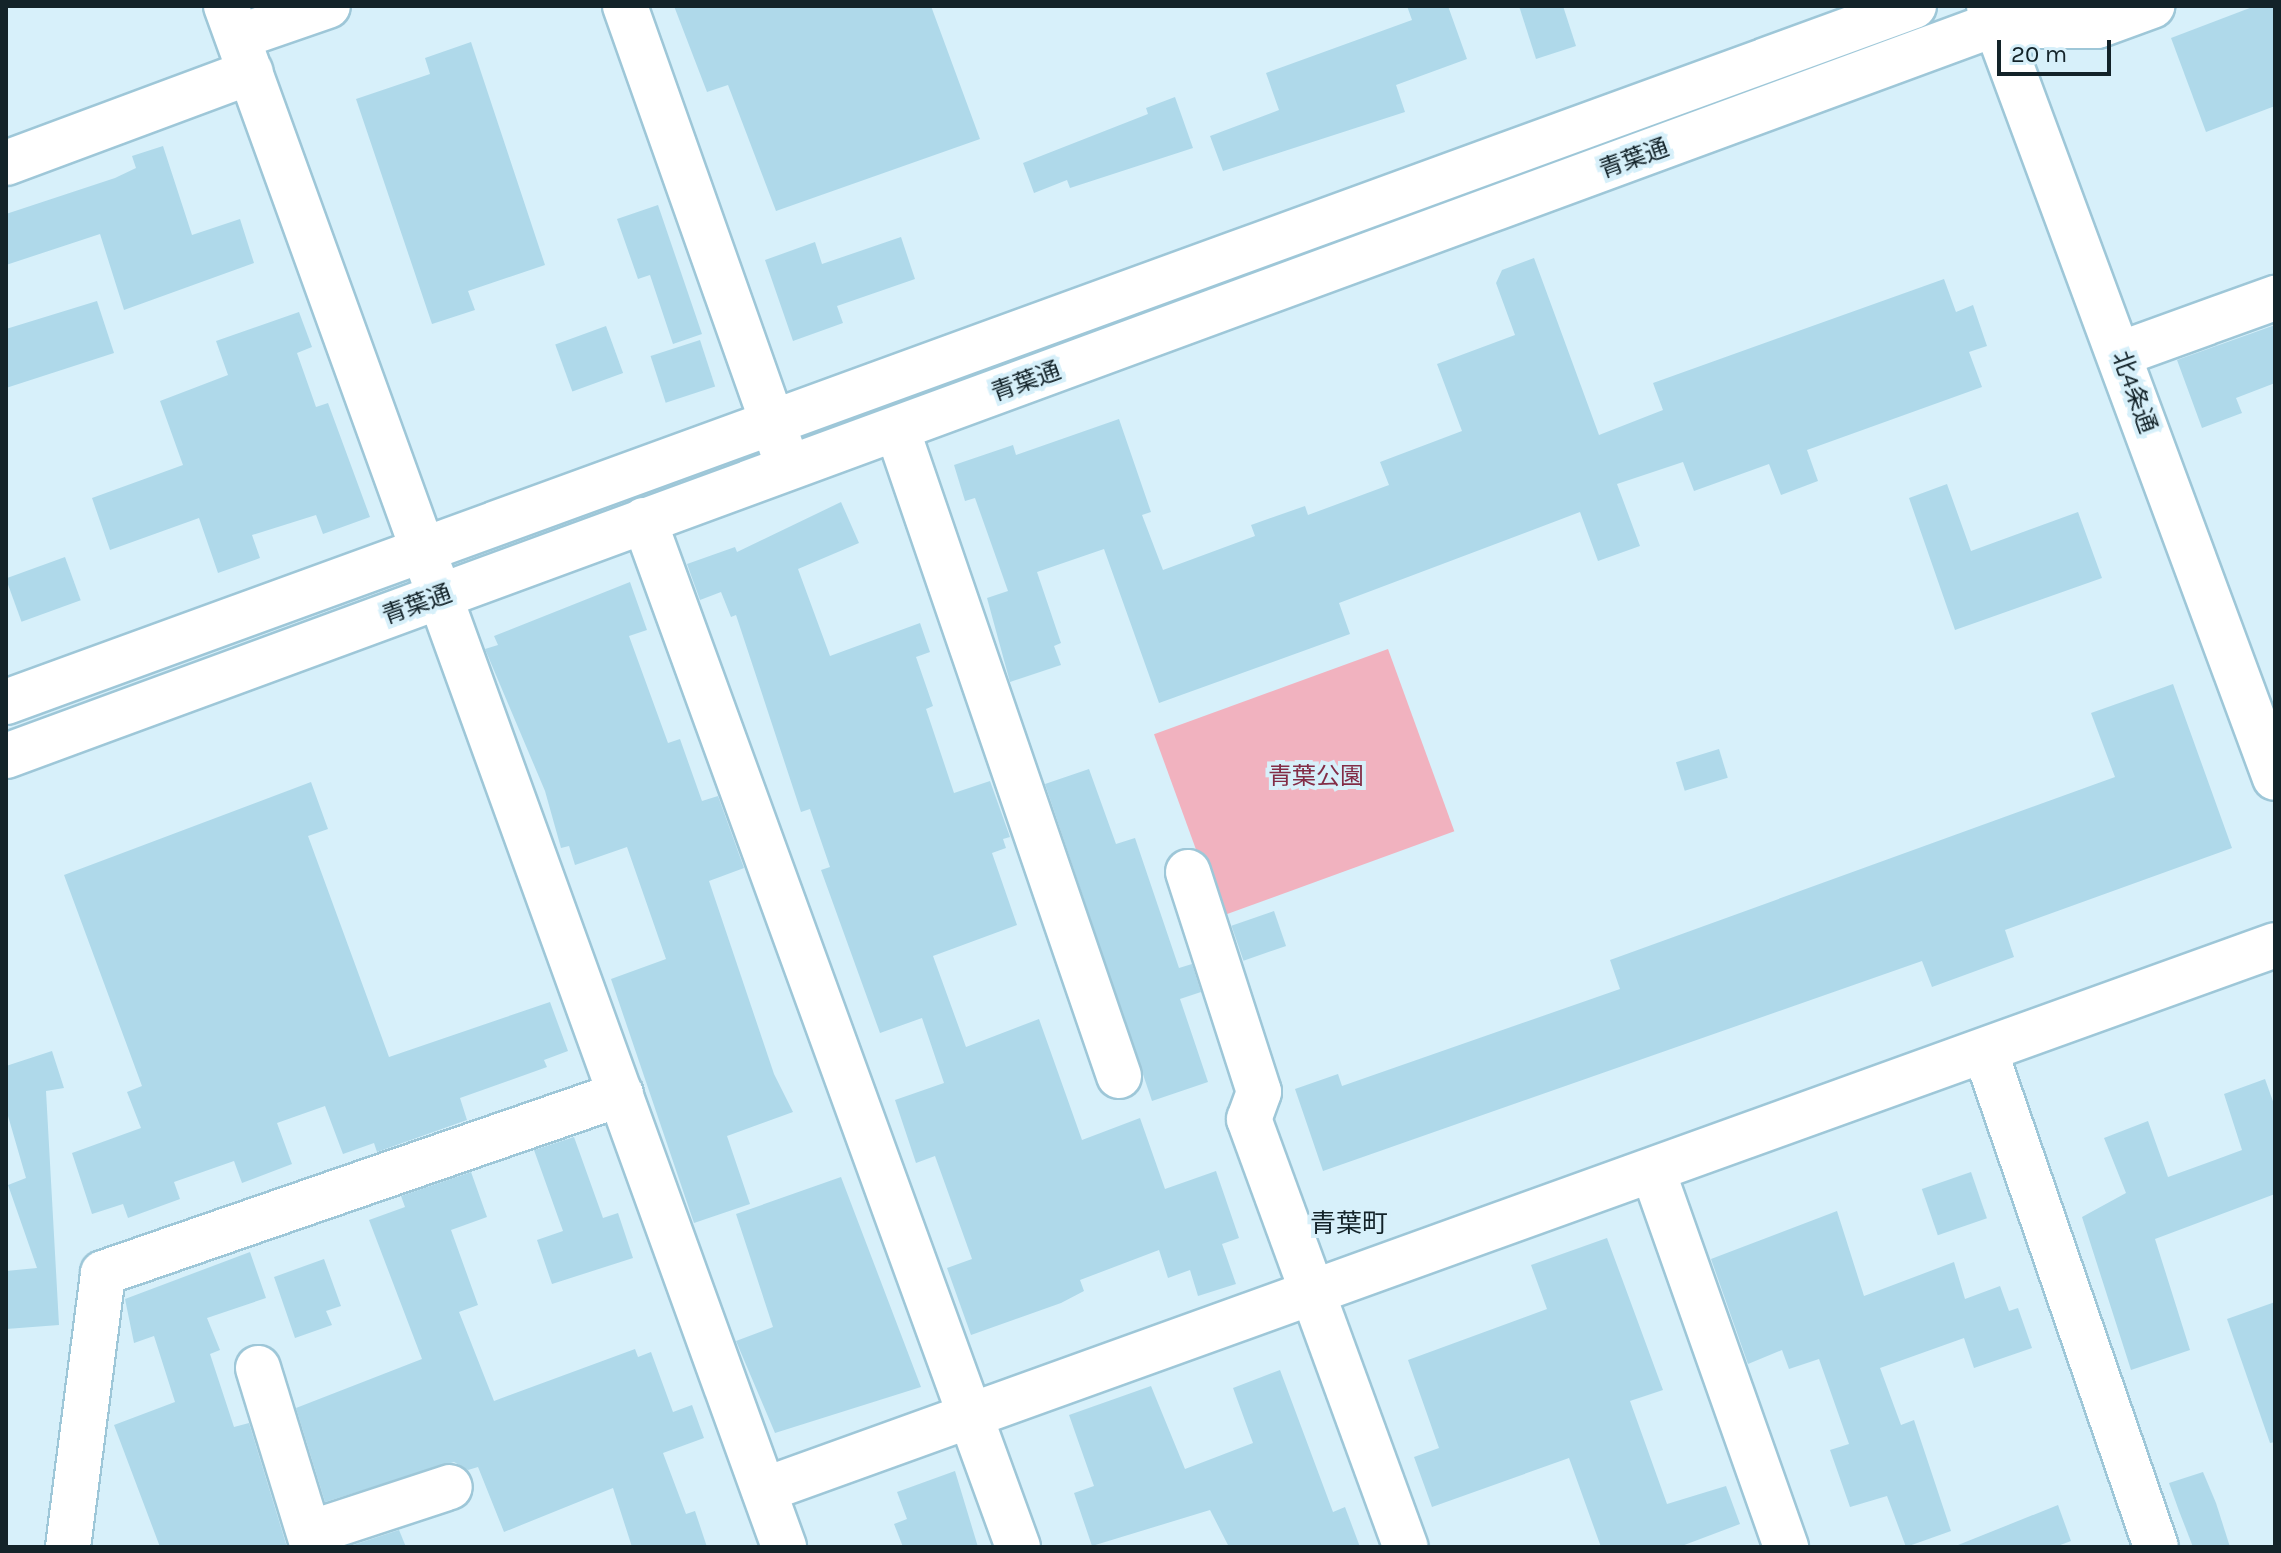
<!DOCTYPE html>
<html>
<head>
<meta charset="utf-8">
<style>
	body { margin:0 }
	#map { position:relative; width:2281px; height:1553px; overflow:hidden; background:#d7f0fa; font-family:Karla,"Noto Sans JP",sans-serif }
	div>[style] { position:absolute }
	.green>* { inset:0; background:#f1b2bf; transform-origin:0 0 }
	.building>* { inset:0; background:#afd9ea; transform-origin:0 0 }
	.roads { filter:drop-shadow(2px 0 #9ec7d8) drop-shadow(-2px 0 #9ec7d8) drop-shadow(0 2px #9ec7d8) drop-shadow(0 -2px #9ec7d8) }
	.minor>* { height:44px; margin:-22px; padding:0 22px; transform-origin:22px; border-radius:22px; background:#fff }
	span { translate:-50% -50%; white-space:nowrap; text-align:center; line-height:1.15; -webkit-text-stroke:8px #d7f0fa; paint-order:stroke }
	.street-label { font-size:24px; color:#132329 }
	.park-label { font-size:24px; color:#822c46 }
	.neighbourhood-label { font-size:26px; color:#132329 }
	.frame { position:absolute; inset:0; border:8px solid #132329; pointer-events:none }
	.scale { position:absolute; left:1997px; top:40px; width:114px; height:36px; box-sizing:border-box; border:4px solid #132329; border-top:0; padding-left:10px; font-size:24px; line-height:28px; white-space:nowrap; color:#132329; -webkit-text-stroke:6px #d7f0fa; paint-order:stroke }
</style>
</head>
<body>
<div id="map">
	<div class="green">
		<i style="left:1388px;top:649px;width:194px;height:249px;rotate:70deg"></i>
	</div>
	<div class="building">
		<i style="clip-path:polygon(674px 6px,931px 6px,980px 139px,776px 211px,728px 85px,707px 92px)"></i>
		<i style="clip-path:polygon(1407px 6px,1448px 6px,1467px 59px,1396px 85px,1405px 112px,1223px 171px,1210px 136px,1279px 110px,1266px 73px,1412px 20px)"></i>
		<i style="clip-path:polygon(1519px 6px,1563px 6px,1576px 46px,1536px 59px)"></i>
		<i style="clip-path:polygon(2255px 6px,2275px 6px,2275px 106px,2206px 132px,2171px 38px)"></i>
		<i style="clip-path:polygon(471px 42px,545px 265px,468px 291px,475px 310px,432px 324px,356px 99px,430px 74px,425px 58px)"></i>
		<i style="clip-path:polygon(1175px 97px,1193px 148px,1070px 188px,1067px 180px,1034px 193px,1023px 163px,1148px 114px,1146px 108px)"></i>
		<i style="clip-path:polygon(163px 146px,192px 235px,240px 219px,254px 263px,124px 310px,100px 234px,6px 265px,6px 214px,115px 178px,136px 168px,132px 156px)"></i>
		<i style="clip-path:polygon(658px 205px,702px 334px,673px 344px,650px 275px,638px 279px,617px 219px)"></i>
		<i style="clip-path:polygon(901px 237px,915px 279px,837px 306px,843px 323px,793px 341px,765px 260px,815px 242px,822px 264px)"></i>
		<i style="clip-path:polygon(1534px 258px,1599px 435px,1663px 410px,1653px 383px,1944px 279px,1956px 312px,1973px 305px,1987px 346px,1969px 352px,1982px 387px,1807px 450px,1818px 481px,1781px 495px,1769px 464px,1694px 491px,1683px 462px,1617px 484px,1640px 546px,1598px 561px,1580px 512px,1339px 603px,1350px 634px,1159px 703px,1104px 549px,1037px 572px,1061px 643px,1054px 646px,1061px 665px,1010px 682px,987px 598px,1008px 591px,975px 498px,965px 501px,954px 465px,1013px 445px,1016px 455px,1119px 419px,1151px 512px,1142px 515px,1163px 570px,1255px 536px,1251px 525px,1305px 506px,1308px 515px,1389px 485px,1380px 462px,1462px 431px,1437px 364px,1515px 335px,1496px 283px,1502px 270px)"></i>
		<i style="clip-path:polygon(97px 301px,114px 353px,6px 388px,6px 329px)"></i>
		<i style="clip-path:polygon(299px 312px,312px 347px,297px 353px,316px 407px,328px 403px,370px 517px,323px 534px,316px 515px,252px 535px,260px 558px,218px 573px,199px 518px,110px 550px,92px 498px,183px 465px,160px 401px,228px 375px,216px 341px)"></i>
		<i style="clip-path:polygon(2275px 325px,2275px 383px,2236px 398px,2242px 413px,2202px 428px,2177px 360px)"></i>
		<i style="left:606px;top:326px;width:50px;height:54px;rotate:70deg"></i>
		<i style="left:700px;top:340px;width:49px;height:52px;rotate:72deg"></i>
		<i style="clip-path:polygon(1947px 484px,1971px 551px,2078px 512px,2102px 578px,1955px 630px,1909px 498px)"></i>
		<i style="clip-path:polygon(841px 502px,859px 543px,798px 569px,830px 656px,920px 623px,930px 652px,916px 657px,933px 706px,926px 709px,954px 793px,990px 781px,1010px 837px,1003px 839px,1006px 848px,992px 853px,1017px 925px,933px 956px,966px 1047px,1039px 1019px,1082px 1140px,1140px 1118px,1165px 1189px,1216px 1171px,1239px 1238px,1222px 1244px,1236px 1284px,1198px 1296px,1190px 1270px,1168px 1278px,1159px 1250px,1080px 1280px,1084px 1291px,1061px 1303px,971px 1335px,947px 1268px,972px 1259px,935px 1156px,916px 1163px,895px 1100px,944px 1083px,922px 1018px,880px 1033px,821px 870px,830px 867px,810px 809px,801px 812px,736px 615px,731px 617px,721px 592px,700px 600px,687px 564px,735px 547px,737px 552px)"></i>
		<i style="left:65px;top:557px;width:46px;height:63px;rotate:70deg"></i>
		<i style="clip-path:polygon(630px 582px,647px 630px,629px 636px,668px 743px,680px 739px,702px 801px,718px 796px,744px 868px,709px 881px,774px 1074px,793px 1112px,727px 1136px,750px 1204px,694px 1223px,611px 979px,666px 959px,627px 847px,575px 865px,569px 846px,561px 848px,545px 791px,485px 649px,498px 645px,494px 636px)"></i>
		<i style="clip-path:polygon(2173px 684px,2232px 848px,2005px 930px,2014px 957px,1932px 987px,1922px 961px,1323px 1171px,1295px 1089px,1338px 1074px,1342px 1086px,1620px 989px,1610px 960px,2115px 777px,2091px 713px)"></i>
		<i style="left:1719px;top:749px;width:30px;height:45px;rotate:73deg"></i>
		<i style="clip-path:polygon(1089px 769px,1116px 844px,1135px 838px,1179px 968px,1192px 964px,1201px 992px,1180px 999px,1208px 1082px,1152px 1101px,1045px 784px)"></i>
		<i style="clip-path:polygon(311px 782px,328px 829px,308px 836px,389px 1057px,550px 1002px,568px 1051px,544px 1060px,547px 1067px,460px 1098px,467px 1120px,377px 1152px,374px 1143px,343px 1154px,325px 1106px,277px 1123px,292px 1164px,242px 1183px,234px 1161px,174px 1182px,180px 1199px,128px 1218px,123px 1204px,92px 1214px,72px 1153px,141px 1128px,127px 1092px,142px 1086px,64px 875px)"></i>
		<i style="left:1274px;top:911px;width:37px;height:45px;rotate:71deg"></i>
		<i style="clip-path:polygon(52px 1051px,64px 1088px,46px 1091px,59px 1325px,6px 1329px,6px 1271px,37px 1268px,8px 1185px,26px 1178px,6px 1109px,6px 1066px)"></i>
		<i style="clip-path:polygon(2265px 1079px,2275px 1107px,2275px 1194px,2155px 1239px,2190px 1350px,2131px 1370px,2082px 1217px,2126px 1193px,2104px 1138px,2148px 1121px,2168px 1177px,2215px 1160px,2242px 1150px,2224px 1094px)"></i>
		<i style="clip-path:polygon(574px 1137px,603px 1218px,618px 1213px,633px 1258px,552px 1284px,537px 1240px,563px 1231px,534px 1150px)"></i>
		<i style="clip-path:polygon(471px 1172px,487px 1217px,451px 1230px,478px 1305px,459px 1312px,494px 1401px,635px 1349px,638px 1357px,651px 1352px,673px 1412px,692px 1405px,704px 1438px,663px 1453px,686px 1514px,695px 1511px,707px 1547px,632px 1547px,613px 1488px,504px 1532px,478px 1467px,468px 1470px,454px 1462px,325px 1502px,296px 1408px,422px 1359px,369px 1220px,405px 1207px,401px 1196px)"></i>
		<i style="left:1971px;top:1172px;width:49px;height:52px;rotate:71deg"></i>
		<i style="clip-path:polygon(841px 1177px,921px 1387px,775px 1433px,736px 1341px,773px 1327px,736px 1214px)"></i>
		<i style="clip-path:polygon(1837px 1211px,1864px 1296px,1954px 1262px,1965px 1299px,2000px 1286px,2009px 1311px,2018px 1308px,2032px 1348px,1974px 1368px,1964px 1338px,1880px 1368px,1901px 1425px,1914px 1420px,1951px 1531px,1906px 1547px,1887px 1496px,1850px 1507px,1830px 1450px,1849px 1444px,1819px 1359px,1789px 1369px,1782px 1350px,1748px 1364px,1711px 1259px)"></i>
		<i style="clip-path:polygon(1607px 1238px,1663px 1390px,1630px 1401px,1667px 1504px,1726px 1486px,1740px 1524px,1679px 1547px,1601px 1547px,1569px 1458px,1432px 1507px,1414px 1457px,1439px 1448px,1408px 1360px,1547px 1309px,1531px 1265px)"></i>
		<i style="clip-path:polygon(250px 1252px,266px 1298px,207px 1318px,220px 1350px,210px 1354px,234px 1427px,249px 1423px,287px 1547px,160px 1547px,114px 1425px,175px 1402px,154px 1336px,134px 1343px,125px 1299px)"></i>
		<i style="clip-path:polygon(324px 1259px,341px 1306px,326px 1311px,332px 1325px,295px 1338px,274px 1277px)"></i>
		<i style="clip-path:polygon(2275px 1302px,2275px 1442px,2270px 1443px,2227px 1319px)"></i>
		<i style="clip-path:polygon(1280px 1370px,1333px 1512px,1345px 1507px,1360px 1547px,1229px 1547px,1210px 1510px,1092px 1546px,1074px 1493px,1094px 1486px,1069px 1415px,1151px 1386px,1185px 1469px,1253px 1443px,1233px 1388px)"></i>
		<i style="clip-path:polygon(955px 1471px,978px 1547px,903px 1547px,894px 1524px,907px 1519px,897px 1492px)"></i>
		<i style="clip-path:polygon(2203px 1472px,2216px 1503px,2230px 1547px,2193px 1547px,2179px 1511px,2169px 1483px)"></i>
		<i style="clip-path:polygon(2058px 1505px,2071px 1541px,2055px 1547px,1953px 1547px)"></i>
		<i style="clip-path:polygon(399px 1530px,406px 1547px,347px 1547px)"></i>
	</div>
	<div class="roads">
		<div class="minor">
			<i style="left:226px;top:6px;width:1639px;rotate:70.09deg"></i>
			<i style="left:625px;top:6px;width:471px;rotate:70.5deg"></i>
			<i style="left:1989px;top:6px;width:823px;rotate:69.67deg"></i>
			<i style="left:2010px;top:26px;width:87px"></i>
			<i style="left:2097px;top:26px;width:59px;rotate:-20deg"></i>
			<i style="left:238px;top:37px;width:95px;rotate:-19deg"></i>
			<i style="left:6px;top:163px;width:261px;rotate:-20.4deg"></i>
			<i style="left:2120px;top:354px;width:165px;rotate:-19.9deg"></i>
			<i style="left:897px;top:429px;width:684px;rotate:71.06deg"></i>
			<i style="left:644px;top:520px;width:1093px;rotate:69.99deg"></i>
			<i style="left:6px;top:702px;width:2031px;rotate:-20.04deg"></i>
			<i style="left:6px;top:756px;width:2172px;rotate:-20.2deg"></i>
			<i style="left:1188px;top:872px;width:231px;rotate:72.1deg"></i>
			<i style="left:1259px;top:1092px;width:29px;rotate:110deg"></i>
			<i style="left:1249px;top:1119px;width:456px;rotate:69.9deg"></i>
			<i style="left:1986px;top:1054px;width:521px;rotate:70.97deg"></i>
			<i style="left:1654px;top:1174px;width:396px;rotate:70.5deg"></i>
			<i style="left:258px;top:1368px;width:187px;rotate:72.9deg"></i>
			<i style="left:764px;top:1490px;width:1606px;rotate:-19.83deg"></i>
			<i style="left:310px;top:1533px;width:147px;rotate:-18.2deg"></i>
			<i style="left:68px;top:1547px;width:276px;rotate:-82.7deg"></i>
			<i style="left:103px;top:1273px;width:548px;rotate:-19.06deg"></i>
		</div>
	</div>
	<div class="street-label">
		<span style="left:1634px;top:159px;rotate:-20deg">青葉通</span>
		<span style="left:1026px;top:382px;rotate:-20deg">青葉通</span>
		<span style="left:2134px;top:392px;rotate:70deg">北4条通</span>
		<span style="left:417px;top:605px;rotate:-20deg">青葉通</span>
	</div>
	<div class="park-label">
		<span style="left:1316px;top:777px">青葉公園</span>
	</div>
	<div class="neighbourhood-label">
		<span style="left:1349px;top:1224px">青葉町</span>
	</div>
	<div class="frame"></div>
	<div class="scale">20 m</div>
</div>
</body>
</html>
